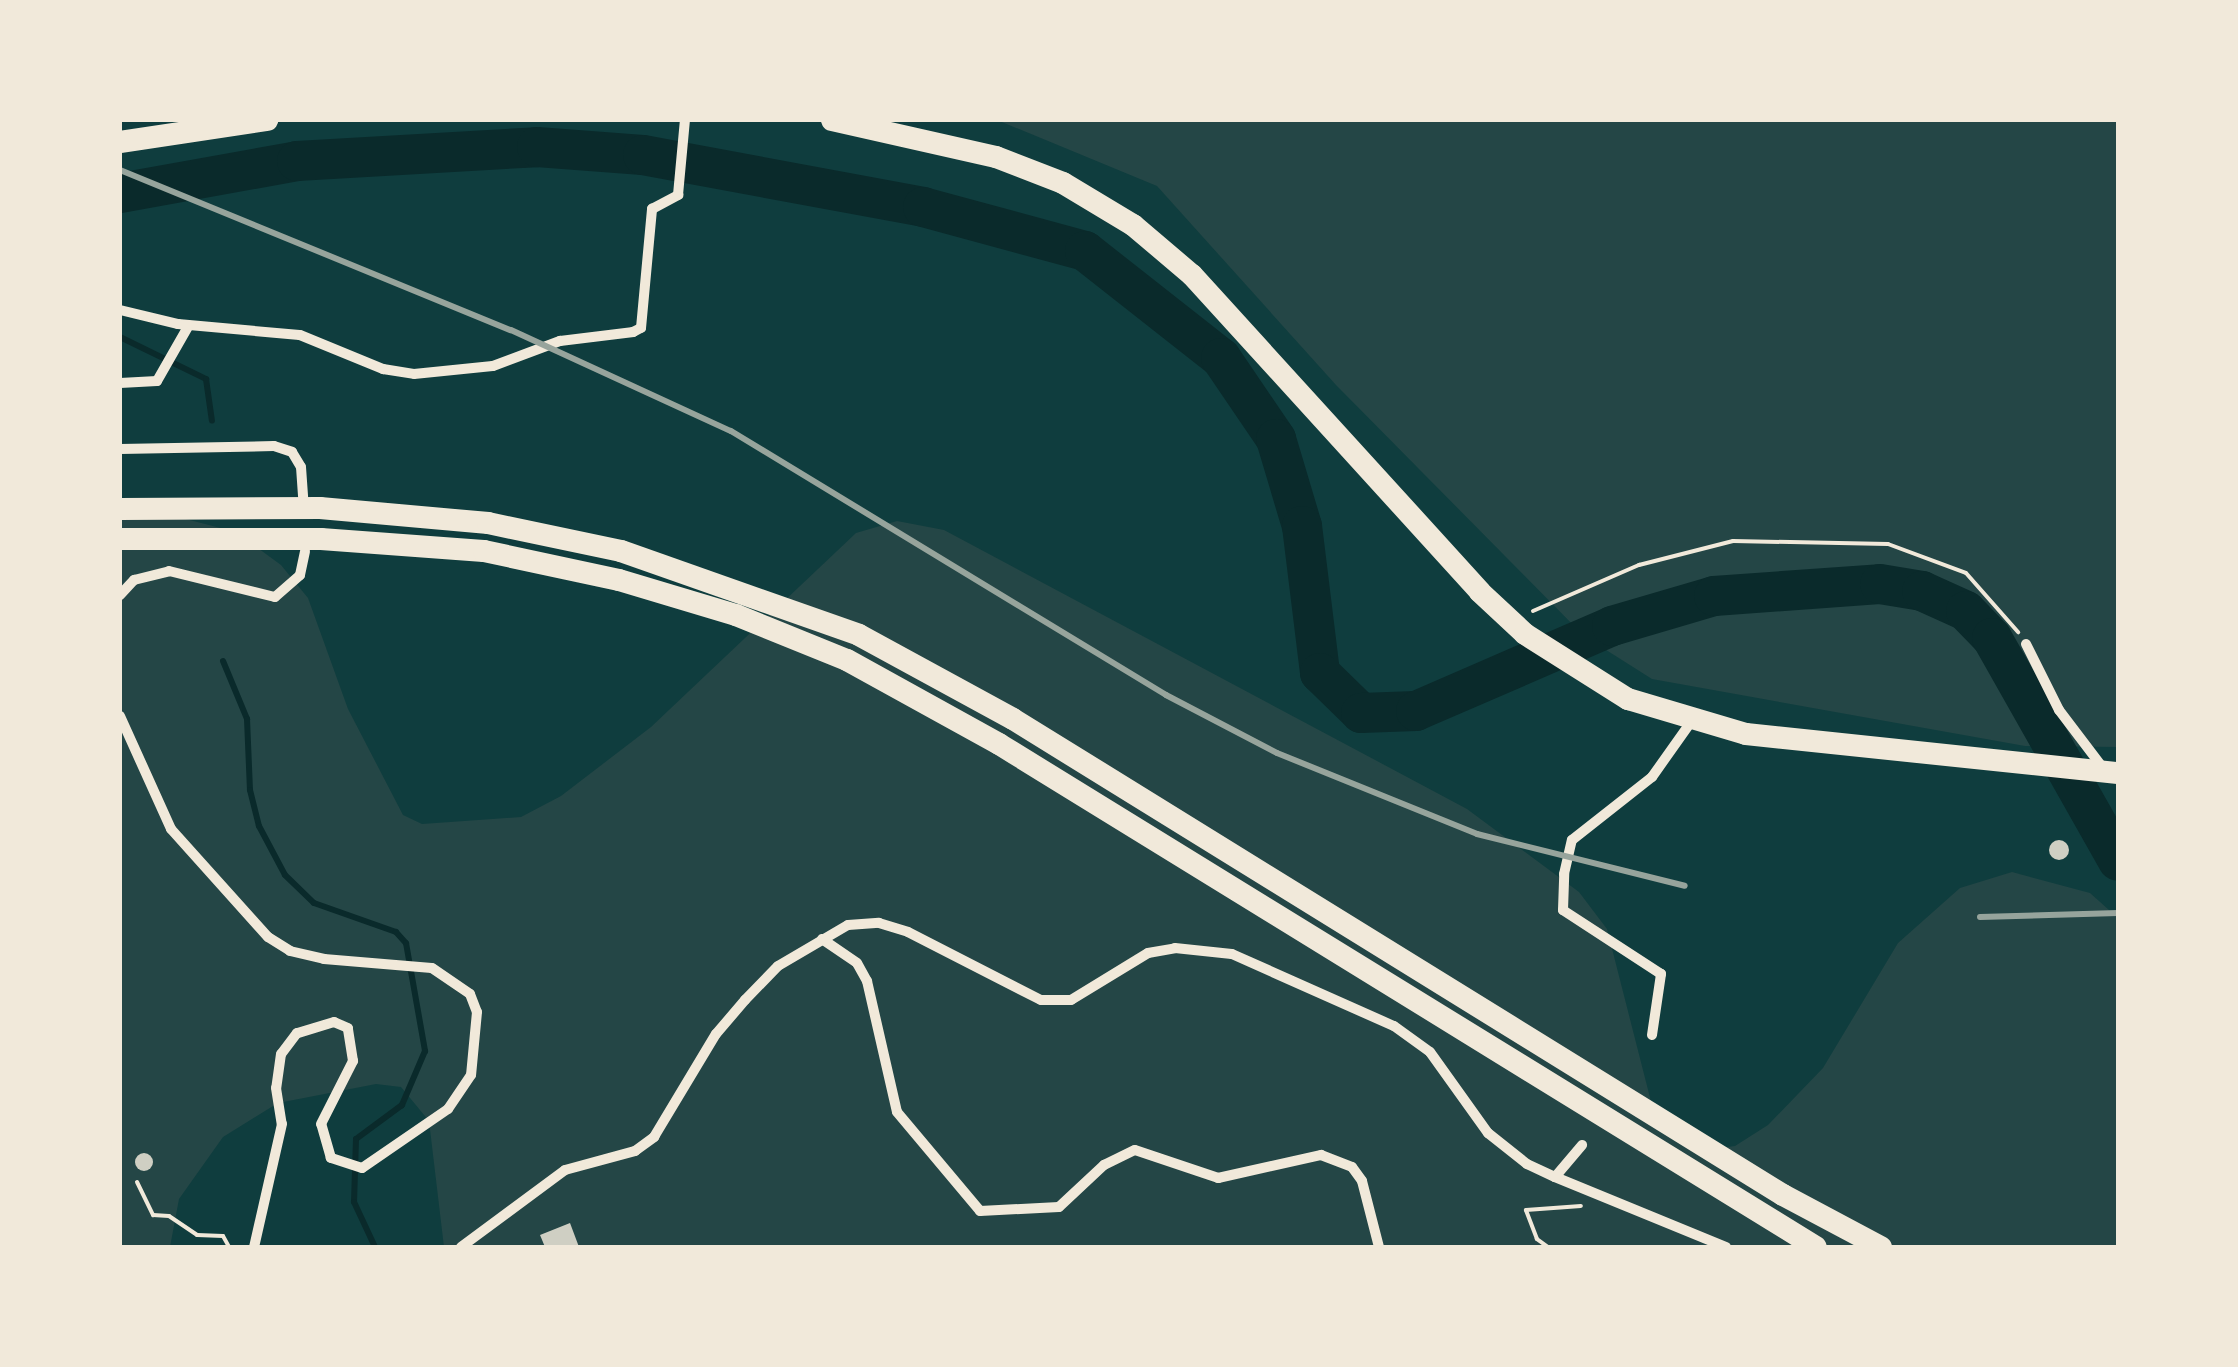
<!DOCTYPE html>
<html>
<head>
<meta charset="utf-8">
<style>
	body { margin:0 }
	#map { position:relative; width:2238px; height:1367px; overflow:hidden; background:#0f3d3e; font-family:"IBM Plex Serif",serif }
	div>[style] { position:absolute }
	.green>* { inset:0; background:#244646 }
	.stream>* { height:6px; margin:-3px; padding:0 3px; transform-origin:3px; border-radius:3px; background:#0a2a2b }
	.river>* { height:40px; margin:-20px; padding:0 20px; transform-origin:20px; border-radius:20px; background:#0a2a2b }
	.building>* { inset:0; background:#cfcfc3 }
	.round { border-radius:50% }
	.path>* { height:4px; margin:-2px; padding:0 2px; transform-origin:2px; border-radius:2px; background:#f1e9da }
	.minor>* { height:10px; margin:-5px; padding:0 5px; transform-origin:5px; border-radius:5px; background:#f1e9da }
	.trunk>* { height:22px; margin:-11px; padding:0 11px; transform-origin:11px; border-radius:11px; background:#f1e9da }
	.rail>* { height:6px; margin:-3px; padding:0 3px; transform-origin:3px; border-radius:3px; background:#97a49c }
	span { translate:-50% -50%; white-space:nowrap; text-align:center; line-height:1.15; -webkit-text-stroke:8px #f1e9da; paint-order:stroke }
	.frame { position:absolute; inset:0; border:122px solid #f1e9da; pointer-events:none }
</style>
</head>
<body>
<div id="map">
	<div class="green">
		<i style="clip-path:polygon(997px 120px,2118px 120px,2118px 747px,2025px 746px,1652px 679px,1584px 636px,1336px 385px,1157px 186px)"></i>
		<i style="clip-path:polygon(120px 502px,236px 532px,281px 565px,308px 598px,348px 709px,403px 815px,422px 824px,521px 817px,561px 796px,651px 727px,856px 533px,897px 521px,944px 530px,1467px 809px,1579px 892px,1607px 929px,1657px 1125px,1712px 1149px,1735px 1146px,1768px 1125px,1823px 1068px,1898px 943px,1960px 888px,2012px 872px,2090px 893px,2118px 918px,2118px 1247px,444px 1247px,429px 1121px,401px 1087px,376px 1084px,278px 1103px,223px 1137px,179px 1199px,170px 1247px,120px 1247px)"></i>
	</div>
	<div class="stream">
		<i style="left:120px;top:337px;width:96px;rotate:26deg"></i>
		<i style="left:206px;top:379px;width:42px;rotate:81.9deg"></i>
		<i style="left:223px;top:661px;width:63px;rotate:67.5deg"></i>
		<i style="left:247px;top:719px;width:71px;rotate:87.6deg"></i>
		<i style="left:250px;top:790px;width:37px;rotate:76deg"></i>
		<i style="left:259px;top:826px;width:55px;rotate:62deg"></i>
		<i style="left:285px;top:875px;width:40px;rotate:44deg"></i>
		<i style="left:314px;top:903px;width:87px;rotate:19.5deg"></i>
		<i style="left:396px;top:932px;width:15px;rotate:48deg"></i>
		<i style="left:406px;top:943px;width:110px;rotate:80deg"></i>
		<i style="left:425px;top:1051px;width:59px;rotate:113.1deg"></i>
		<i style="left:402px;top:1105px;width:57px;rotate:143.5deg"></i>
		<i style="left:356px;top:1139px;width:63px;rotate:91.8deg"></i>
		<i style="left:354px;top:1202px;width:50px;rotate:65deg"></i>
	</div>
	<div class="river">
		<i style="left:120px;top:193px;width:180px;rotate:-10.2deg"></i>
		<i style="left:297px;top:161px;width:240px;rotate:-3.3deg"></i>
		<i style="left:537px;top:147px;width:106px;rotate:4.3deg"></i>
		<i style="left:643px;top:155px;width:285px;rotate:10.5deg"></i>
		<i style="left:923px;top:207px;width:168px;rotate:15.2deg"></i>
		<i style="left:1085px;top:251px;width:173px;rotate:38.2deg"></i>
		<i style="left:1221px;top:358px;width:98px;rotate:55.8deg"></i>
		<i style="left:1276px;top:439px;width:91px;rotate:73.4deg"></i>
		<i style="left:1302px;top:526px;width:148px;rotate:83deg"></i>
		<i style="left:1320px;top:673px;width:57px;rotate:44.3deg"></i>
		<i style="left:1361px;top:713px;width:55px;rotate:-2.1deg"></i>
		<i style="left:1416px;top:711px;width:214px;rotate:-23.4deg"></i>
		<i style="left:1612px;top:626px;width:106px;rotate:-16.4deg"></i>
		<i style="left:1714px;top:596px;width:166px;rotate:-4.1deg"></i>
		<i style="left:1880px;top:584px;width:43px;rotate:9.5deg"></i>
		<i style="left:1922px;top:591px;width:48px;rotate:24.4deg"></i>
		<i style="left:1966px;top:611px;width:37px;rotate:46deg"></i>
		<i style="left:1992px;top:638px;width:256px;rotate:60.5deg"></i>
	</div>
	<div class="building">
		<i class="round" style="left:2049px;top:840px;width:20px;height:20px"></i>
		<i class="round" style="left:135px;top:1153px;width:18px;height:18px"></i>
		<i style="clip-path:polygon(570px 1223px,579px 1247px,545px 1247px,540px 1235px)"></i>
	</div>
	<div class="path">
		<i style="left:1533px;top:611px;width:116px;rotate:-23.5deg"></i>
		<i style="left:1639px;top:565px;width:97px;rotate:-14.3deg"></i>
		<i style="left:1733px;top:541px;width:155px;rotate:1.1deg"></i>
		<i style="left:1888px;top:544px;width:83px;rotate:20.4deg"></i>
		<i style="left:1966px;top:573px;width:79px;rotate:48.6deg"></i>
		<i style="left:137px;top:1182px;width:37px;rotate:64deg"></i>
		<i style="left:153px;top:1215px;width:16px;rotate:4deg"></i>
		<i style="left:169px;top:1216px;width:34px;rotate:34deg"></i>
		<i style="left:197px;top:1235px;width:26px;rotate:2deg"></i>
		<i style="left:223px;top:1236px;width:13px;rotate:61deg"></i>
		<i style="left:1548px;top:1247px;width:14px;rotate:-144deg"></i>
		<i style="left:1537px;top:1239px;width:31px;rotate:-111deg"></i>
		<i style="left:1526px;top:1210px;width:55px;rotate:-4.2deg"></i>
	</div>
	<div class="minor">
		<i style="left:120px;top:310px;width:60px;rotate:13.6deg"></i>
		<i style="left:178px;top:324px;width:122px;rotate:5.2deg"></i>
		<i style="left:300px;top:335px;width:90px;rotate:22.3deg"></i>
		<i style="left:383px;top:369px;width:31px;rotate:9deg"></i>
		<i style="left:414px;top:374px;width:79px;rotate:-5.8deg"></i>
		<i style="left:493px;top:366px;width:72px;rotate:-20.5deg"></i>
		<i style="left:560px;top:341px;width:74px;rotate:-7deg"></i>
		<i style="left:633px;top:332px;width:9px;rotate:-27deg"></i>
		<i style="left:641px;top:328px;width:120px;rotate:-84.7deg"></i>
		<i style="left:652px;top:209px;width:30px;rotate:-28deg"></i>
		<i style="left:678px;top:195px;width:75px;rotate:-84.7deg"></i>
		<i style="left:120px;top:383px;width:37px;rotate:-3deg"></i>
		<i style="left:157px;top:381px;width:64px;rotate:-60.3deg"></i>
		<i style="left:120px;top:449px;width:154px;rotate:-1.1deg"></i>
		<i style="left:274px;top:446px;width:19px;rotate:18deg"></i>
		<i style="left:292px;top:452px;width:17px;rotate:59deg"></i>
		<i style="left:301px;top:467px;width:30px;rotate:86deg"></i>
		<i style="left:120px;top:595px;width:21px;rotate:-47deg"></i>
		<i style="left:134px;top:580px;width:36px;rotate:-14deg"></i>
		<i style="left:169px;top:571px;width:109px;rotate:13.8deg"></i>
		<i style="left:275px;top:597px;width:33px;rotate:-41deg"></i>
		<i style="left:300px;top:575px;width:24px;rotate:-78deg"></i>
		<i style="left:2026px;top:644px;width:74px;rotate:63.4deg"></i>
		<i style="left:2059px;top:710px;width:73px;rotate:52.8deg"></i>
		<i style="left:120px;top:716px;width:124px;rotate:65.7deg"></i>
		<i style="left:171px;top:829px;width:145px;rotate:48.1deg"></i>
		<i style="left:268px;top:937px;width:26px;rotate:32deg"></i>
		<i style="left:290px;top:951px;width:35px;rotate:13deg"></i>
		<i style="left:324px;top:959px;width:108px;rotate:4.8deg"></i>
		<i style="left:432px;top:968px;width:46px;rotate:34.4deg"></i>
		<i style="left:470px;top:994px;width:19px;rotate:69deg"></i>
		<i style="left:477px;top:1012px;width:63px;rotate:95.4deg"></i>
		<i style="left:471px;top:1075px;width:41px;rotate:124.1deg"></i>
		<i style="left:448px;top:1109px;width:104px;rotate:145.5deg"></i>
		<i style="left:362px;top:1168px;width:33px;rotate:-162deg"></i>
		<i style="left:331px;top:1158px;width:35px;rotate:-106deg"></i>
		<i style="left:321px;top:1124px;width:71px;rotate:-63.1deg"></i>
		<i style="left:353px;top:1061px;width:33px;rotate:-99deg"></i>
		<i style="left:348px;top:1028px;width:15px;rotate:-157deg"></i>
		<i style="left:334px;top:1022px;width:39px;rotate:163deg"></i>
		<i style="left:297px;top:1033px;width:26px;rotate:127deg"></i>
		<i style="left:281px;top:1054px;width:34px;rotate:98deg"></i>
		<i style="left:276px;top:1088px;width:36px;rotate:81deg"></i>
		<i style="left:282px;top:1124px;width:126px;rotate:102.8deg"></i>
		<i style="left:822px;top:939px;width:42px;rotate:34.4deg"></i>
		<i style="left:857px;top:963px;width:21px;rotate:61deg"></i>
		<i style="left:867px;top:981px;width:134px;rotate:77.1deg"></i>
		<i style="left:897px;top:1112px;width:129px;rotate:50deg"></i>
		<i style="left:980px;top:1211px;width:79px;rotate:-2.9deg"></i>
		<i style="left:1059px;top:1207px;width:62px;rotate:-43deg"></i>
		<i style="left:1104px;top:1165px;width:34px;rotate:-26deg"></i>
		<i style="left:1135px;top:1150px;width:88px;rotate:18.6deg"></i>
		<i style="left:1218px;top:1178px;width:106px;rotate:-12.6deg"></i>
		<i style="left:1321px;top:1155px;width:33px;rotate:21deg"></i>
		<i style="left:1352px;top:1167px;width:17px;rotate:54deg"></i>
		<i style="left:1362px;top:1181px;width:68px;rotate:75.6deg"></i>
		<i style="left:1652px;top:1035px;width:62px;rotate:-81.6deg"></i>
		<i style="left:1661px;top:974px;width:117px;rotate:-146.9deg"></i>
		<i style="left:1563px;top:910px;width:36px;rotate:-88deg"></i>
		<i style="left:1564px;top:874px;width:35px;rotate:-77deg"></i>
		<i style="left:1572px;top:840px;width:102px;rotate:-38.2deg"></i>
		<i style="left:1652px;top:777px;width:67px;rotate:-54.7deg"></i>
		<i style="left:1555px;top:1177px;width:185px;rotate:22.3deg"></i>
		<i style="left:461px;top:1247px;width:129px;rotate:-36.5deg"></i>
		<i style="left:565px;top:1170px;width:73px;rotate:-15.2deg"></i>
		<i style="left:635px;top:1151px;width:24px;rotate:-36deg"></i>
		<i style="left:654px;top:1137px;width:120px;rotate:-59deg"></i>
		<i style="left:716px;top:1034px;width:45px;rotate:-49.5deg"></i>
		<i style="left:745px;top:1000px;width:47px;rotate:-45.9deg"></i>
		<i style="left:778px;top:966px;width:81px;rotate:-30.4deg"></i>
		<i style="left:848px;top:925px;width:31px;rotate:-4deg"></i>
		<i style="left:879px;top:923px;width:30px;rotate:17deg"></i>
		<i style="left:908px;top:932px;width:149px;rotate:27.1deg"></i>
		<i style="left:1041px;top:1000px;width:30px"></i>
		<i style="left:1071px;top:1000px;width:90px;rotate:-31.4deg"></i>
		<i style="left:1148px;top:953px;width:27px;rotate:-10deg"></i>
		<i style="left:1175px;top:948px;width:57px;rotate:6deg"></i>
		<i style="left:1232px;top:954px;width:177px;rotate:24deg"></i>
		<i style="left:1394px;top:1026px;width:44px;rotate:35.8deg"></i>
		<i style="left:1430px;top:1052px;width:100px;rotate:54.4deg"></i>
		<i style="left:1488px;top:1133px;width:50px;rotate:38.5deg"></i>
		<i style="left:1527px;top:1164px;width:31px;rotate:25deg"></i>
		<i style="left:1555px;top:1177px;width:42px;rotate:-49.8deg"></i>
	</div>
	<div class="trunk">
		<i style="left:832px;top:120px;width:168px;rotate:12.7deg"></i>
		<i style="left:996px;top:157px;width:72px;rotate:21.2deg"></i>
		<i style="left:1063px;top:183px;width:82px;rotate:31deg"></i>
		<i style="left:1133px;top:225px;width:77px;rotate:40.3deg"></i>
		<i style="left:1192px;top:275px;width:428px;rotate:47.7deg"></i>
		<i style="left:1480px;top:592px;width:62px;rotate:43deg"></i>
		<i style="left:1525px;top:634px;width:122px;rotate:32.3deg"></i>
		<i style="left:1628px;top:699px;width:123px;rotate:16.5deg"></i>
		<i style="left:1746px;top:734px;width:374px;rotate:6deg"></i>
		<i style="left:120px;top:142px;width:149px;rotate:-8.5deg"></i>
		<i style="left:120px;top:509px;width:200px;rotate:-0.3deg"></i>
		<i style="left:320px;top:508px;width:169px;rotate:5.1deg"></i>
		<i style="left:488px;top:523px;width:136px;rotate:11.9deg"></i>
		<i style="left:621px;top:551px;width:252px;rotate:19.4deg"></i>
		<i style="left:859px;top:635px;width:175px;rotate:28.6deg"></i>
		<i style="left:1013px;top:719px;width:905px;rotate:31.72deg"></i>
		<i style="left:1783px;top:1195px;width:111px;rotate:28deg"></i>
		<i style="left:120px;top:539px;width:201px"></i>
		<i style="left:321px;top:539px;width:163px;rotate:4.2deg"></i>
		<i style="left:484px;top:551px;width:138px;rotate:12.1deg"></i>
		<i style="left:619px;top:580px;width:122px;rotate:16.7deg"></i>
		<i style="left:736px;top:615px;width:120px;rotate:22.1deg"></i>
		<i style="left:847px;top:660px;width:174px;rotate:28.9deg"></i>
		<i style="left:999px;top:744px;width:959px;rotate:31.62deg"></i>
	</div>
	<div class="rail">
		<i style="left:120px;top:170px;width:422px;rotate:22.3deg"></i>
		<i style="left:511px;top:330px;width:242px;rotate:24.7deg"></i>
		<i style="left:731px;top:431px;width:509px;rotate:31.25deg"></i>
		<i style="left:1166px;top:695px;width:125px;rotate:27.6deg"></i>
		<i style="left:1277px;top:753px;width:216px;rotate:22deg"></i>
		<i style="left:1477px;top:834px;width:214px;rotate:14deg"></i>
		<i style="left:1980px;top:917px;width:138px;rotate:-1.7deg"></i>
	</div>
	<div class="frame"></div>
</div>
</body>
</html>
